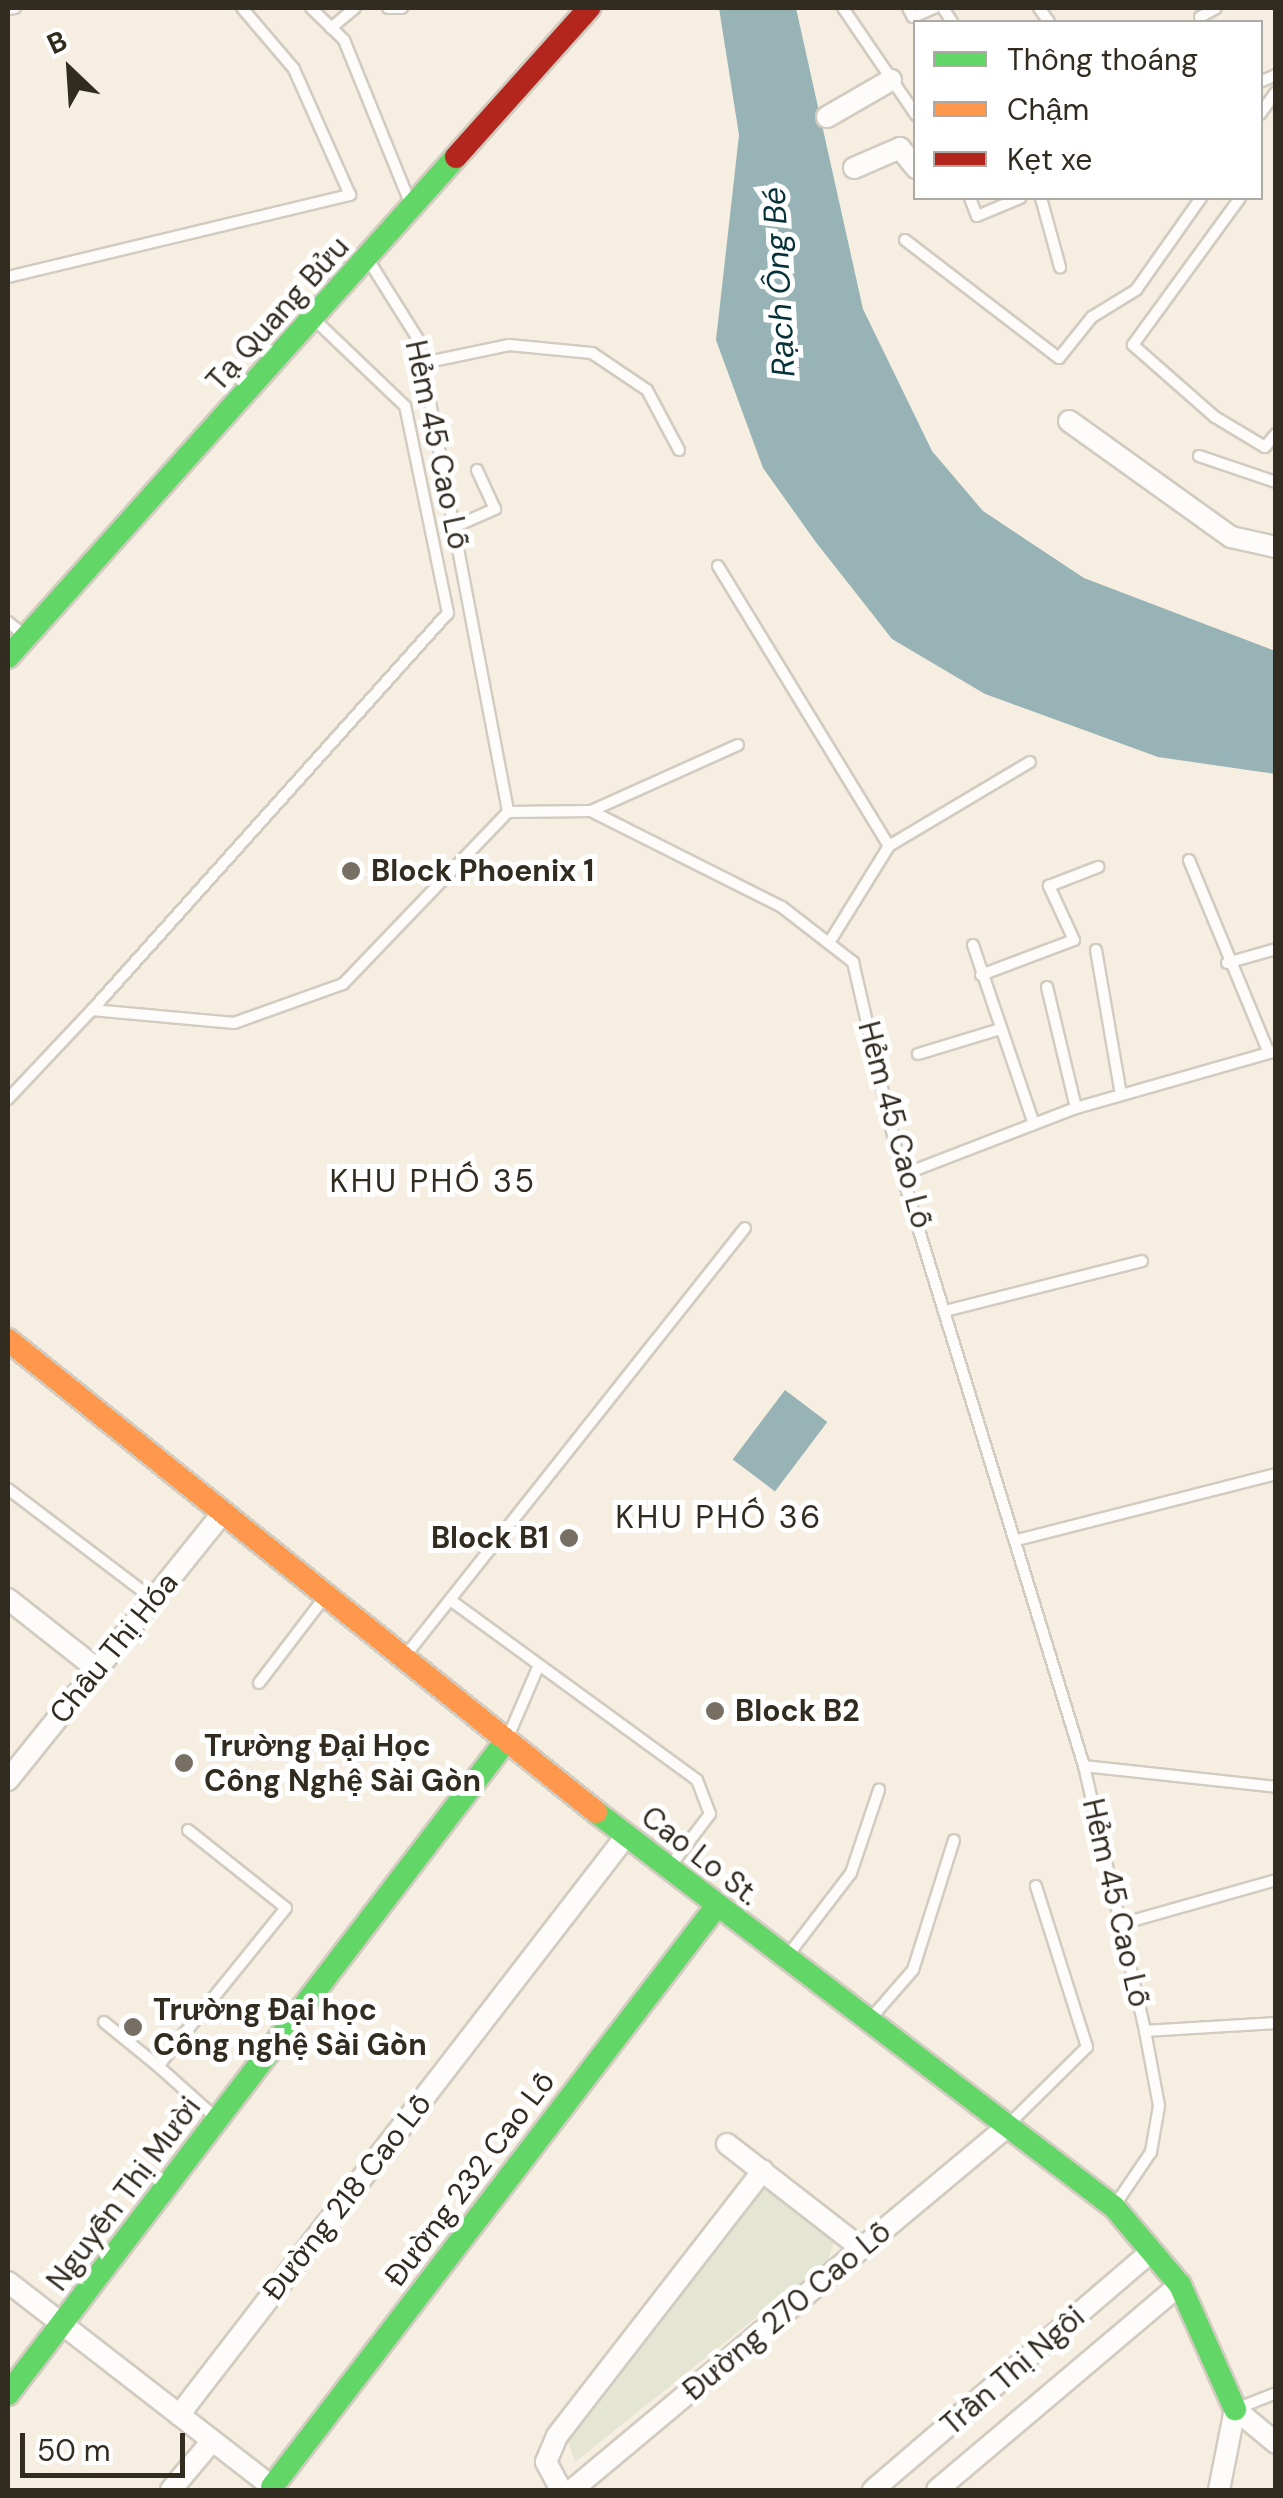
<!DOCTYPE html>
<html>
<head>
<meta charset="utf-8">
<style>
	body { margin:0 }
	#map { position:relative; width:1283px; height:2498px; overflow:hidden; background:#f6eee1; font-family:"DM Sans",sans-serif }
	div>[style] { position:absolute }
	.green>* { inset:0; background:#e4e5d2 }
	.water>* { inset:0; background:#98b3b6; transform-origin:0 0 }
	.roads { filter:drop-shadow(2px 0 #d2cbc0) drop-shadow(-2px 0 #d2cbc0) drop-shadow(0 2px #d2cbc0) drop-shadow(0 -2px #d2cbc0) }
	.lane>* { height:10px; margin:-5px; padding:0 5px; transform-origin:5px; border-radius:5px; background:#fefcfa }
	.street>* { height:20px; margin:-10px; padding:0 10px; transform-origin:10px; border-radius:10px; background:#fefcfa }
	.fast>* { height:22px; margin:-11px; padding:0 11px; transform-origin:11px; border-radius:11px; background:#63d668 }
	.slow>* { height:22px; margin:-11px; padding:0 11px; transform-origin:11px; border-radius:11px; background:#ff974d }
	.jam>* { height:22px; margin:-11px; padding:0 11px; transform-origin:11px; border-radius:11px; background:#b3261e }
	.dots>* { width:28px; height:28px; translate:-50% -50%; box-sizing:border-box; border:5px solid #fff; border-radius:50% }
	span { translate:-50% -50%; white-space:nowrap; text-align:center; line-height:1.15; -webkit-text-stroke:10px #fff; paint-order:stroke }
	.street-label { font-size:30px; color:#322b20 }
	.poi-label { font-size:30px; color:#322b20; font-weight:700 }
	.left { translate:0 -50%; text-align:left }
	.right { translate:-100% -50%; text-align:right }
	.water-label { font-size:32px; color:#063139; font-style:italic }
	.neighbourhood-label { font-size:32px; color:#322b20; letter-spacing:2.5px }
	.frame { position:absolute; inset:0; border:10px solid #322b20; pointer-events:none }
	.legend { position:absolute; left:913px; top:20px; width:350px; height:180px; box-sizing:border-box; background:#fff; border:2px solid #adaaa6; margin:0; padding:12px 18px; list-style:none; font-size:30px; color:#322b20 }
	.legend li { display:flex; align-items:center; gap:20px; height:50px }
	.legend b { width:50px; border:2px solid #adaaa6 }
	.north { position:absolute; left:20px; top:20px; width:100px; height:100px; -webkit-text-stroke:8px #fff; paint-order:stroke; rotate:335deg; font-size:28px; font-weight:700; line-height:40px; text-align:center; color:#322b20 }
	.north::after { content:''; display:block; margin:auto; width:35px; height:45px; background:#322b20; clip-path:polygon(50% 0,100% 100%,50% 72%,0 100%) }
	.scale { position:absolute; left:20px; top:2433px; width:165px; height:45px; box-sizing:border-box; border:5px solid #322b20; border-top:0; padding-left:12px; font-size:30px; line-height:35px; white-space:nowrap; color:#322b20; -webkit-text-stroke:8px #fff; paint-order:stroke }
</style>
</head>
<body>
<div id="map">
	<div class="green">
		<i style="clip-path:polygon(763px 2181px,836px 2237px,828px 2260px,575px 2462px,568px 2441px)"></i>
	</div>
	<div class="water">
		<i style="clip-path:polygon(719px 8px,796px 8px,863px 309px,932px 451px,983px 511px,1084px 578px,1275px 651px,1275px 774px,1158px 757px,985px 694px,892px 639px,815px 541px,763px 468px,716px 340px,739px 135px)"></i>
		<i style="left:785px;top:1390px;width:53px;height:87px;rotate:37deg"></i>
	</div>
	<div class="roads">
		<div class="lane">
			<i style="left:311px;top:8px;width:46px;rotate:44.1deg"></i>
			<i style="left:344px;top:40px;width:173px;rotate:67.9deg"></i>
			<i style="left:388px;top:8px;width:14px"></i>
			<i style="left:843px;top:8px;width:130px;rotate:55.7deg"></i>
			<i style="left:908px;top:8px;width:10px;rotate:61deg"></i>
			<i style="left:913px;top:17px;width:23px;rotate:-23deg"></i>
			<i style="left:943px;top:8px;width:17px;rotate:57deg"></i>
			<i style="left:1039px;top:8px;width:17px;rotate:54deg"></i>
			<i style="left:8px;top:9px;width:7px;rotate:-8deg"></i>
			<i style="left:1200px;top:17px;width:18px;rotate:-29deg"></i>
			<i style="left:331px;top:28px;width:31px;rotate:-40deg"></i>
			<i style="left:1260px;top:82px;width:17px;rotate:-24deg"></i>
			<i style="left:1260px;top:114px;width:27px;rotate:-54deg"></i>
			<i style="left:970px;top:198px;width:19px;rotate:69deg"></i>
			<i style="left:977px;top:216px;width:47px;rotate:-22.7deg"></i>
			<i style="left:1041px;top:198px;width:72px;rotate:74.6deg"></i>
			<i style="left:1240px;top:198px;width:182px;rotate:126.1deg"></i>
			<i style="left:1133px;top:345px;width:109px;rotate:41.3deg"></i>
			<i style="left:1215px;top:417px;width:58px;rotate:31deg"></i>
			<i style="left:1265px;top:447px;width:17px;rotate:-50deg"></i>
			<i style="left:905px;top:240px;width:194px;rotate:37.5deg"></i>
			<i style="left:1059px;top:358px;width:53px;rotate:-51.2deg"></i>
			<i style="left:1092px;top:317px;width:52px;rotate:-31.5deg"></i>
			<i style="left:1136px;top:290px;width:113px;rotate:-54.8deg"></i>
			<i style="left:369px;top:261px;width:92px;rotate:57.9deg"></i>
			<i style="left:418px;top:339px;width:481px;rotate:79.2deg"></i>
			<i style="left:8px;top:277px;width:352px;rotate:-13.5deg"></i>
			<i style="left:350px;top:195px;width:138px;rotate:-114deg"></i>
			<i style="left:294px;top:69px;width:80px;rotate:-130.4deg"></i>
			<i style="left:423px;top:363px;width:88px;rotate:-11.8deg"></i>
			<i style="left:509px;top:345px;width:83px;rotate:5.5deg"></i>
			<i style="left:592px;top:353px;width:66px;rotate:33.9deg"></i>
			<i style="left:647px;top:390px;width:68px;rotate:61.9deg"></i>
			<i style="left:1199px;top:456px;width:81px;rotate:18.7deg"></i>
			<i style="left:454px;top:527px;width:45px;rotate:-23.7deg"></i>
			<i style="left:495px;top:509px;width:43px;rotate:-114.8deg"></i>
			<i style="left:718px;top:566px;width:328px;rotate:58.6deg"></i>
			<i style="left:889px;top:846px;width:108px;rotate:121.8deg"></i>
			<i style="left:8px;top:622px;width:22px;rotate:39deg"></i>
			<i style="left:591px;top:811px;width:161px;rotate:-24.2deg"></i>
			<i style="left:508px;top:812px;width:83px;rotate:-0.7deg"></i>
			<i style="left:591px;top:811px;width:214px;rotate:26.7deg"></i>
			<i style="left:782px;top:907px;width:90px;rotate:37.8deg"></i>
			<i style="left:853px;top:962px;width:219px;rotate:77deg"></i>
			<i style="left:902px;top:1175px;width:618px;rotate:72.88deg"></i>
			<i style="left:1084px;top:1766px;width:272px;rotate:77deg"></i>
			<i style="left:1145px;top:2031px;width:76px;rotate:79.4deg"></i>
			<i style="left:1159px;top:2106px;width:47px;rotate:99.9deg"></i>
			<i style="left:1151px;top:2152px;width:60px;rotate:124.2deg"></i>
			<i style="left:889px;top:846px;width:164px;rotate:-30.8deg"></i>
			<i style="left:1189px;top:860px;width:209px;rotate:67.5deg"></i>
			<i style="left:973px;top:945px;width:189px;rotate:71.2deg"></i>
			<i style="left:1096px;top:950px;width:147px;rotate:80.2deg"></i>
			<i style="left:1227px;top:963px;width:51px;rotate:-15.9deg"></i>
			<i style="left:981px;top:975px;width:99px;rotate:-20.6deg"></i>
			<i style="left:1074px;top:940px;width:60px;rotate:-114.8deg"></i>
			<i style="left:1049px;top:886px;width:53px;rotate:-21.2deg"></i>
			<i style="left:1047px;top:987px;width:124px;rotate:76.5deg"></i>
			<i style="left:92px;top:1010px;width:533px;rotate:-48.12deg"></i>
			<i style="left:448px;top:613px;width:211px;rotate:-101.7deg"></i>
			<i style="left:405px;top:406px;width:124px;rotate:-136.3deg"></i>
			<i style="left:918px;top:1054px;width:83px;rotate:-16.9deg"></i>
			<i style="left:8px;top:1099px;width:122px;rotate:-46.7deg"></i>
			<i style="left:92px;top:1010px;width:143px;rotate:5.2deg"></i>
			<i style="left:234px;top:1023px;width:116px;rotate:-19.7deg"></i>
			<i style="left:343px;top:984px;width:238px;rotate:-46.2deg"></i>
			<i style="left:902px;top:1175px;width:186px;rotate:-21.1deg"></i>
			<i style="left:1076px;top:1108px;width:208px;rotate:-15.9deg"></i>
			<i style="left:949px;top:1310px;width:199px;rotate:-14.2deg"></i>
			<i style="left:8px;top:1489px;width:182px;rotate:37.2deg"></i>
			<i style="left:1021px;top:1539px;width:263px;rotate:-14.3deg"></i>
			<i style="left:453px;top:1602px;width:302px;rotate:36.1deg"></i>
			<i style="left:697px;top:1780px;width:36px;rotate:69deg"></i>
			<i style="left:710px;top:1814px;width:64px;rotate:127.4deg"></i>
			<i style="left:406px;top:1655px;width:545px;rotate:-51.55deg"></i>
			<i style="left:259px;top:1683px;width:107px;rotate:-52.6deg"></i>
			<i style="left:508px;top:1737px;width:78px;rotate:-66.7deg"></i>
			<i style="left:1084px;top:1766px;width:193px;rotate:6.2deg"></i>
			<i style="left:188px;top:1830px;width:125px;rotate:38.5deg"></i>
			<i style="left:286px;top:1908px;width:203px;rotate:129deg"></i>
			<i style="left:158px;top:2066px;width:75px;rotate:41.8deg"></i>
			<i style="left:1121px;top:1924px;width:161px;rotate:-15.8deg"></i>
			<i style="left:789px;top:1954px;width:102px;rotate:-52.6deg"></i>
			<i style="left:851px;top:1873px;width:88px;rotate:-71.4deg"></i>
			<i style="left:872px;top:2017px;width:62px;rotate:-48.9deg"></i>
			<i style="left:913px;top:1970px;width:136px;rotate:-72.5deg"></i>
			<i style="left:104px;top:2022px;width:70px;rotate:39.2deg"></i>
			<i style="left:1145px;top:2031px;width:131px;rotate:-3.5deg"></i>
			<i style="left:1008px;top:2125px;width:111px;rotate:-44.6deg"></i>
			<i style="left:1087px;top:2047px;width:169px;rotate:-107.6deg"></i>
			<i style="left:1236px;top:2409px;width:43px;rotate:-21.8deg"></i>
		</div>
		<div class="street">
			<i style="left:827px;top:117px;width:74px;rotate:-30deg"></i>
			<i style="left:854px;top:168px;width:50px;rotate:-23.5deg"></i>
			<i style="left:900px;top:148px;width:26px;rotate:51deg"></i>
			<i style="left:1069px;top:421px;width:199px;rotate:35.6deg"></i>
			<i style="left:1231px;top:537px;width:46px;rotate:12.5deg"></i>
			<i style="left:8px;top:1599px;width:113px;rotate:38.2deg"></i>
			<i style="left:8px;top:1780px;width:340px;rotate:-51.2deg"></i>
			<i style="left:727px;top:2144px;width:170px;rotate:37.8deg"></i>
			<i style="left:8px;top:2282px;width:339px;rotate:37.8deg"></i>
			<i style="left:179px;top:2415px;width:731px;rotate:-52.33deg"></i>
			<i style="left:171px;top:2490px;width:64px;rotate:-50.1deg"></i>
			<i style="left:561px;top:2490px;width:32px;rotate:-118deg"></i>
			<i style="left:546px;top:2462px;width:28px;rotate:-67deg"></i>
			<i style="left:557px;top:2436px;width:336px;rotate:-52.2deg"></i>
			<i style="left:572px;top:2490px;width:560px;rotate:-39.86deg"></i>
			<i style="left:873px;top:2490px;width:367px;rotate:-40.6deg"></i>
			<i style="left:937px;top:2490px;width:318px;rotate:-40.2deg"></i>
			<i style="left:1219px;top:2490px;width:83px;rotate:-78.8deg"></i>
			<i style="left:1235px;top:2409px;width:53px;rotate:39.7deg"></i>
		</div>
		<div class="fast">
			<i style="left:8px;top:657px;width:671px;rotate:-48.14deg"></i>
			<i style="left:596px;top:1812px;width:651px;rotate:37.33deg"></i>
			<i style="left:1114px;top:2207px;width:102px;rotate:49.8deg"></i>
			<i style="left:1180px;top:2285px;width:136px;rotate:66.1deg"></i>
			<i style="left:8px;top:2394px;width:820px;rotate:-52.68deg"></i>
			<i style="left:272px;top:2487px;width:730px;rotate:-52.57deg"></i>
		</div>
		<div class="slow">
			<i style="left:8px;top:1340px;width:754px;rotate:38.75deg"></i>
		</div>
		<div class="jam">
			<i style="left:456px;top:157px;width:200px;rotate:-48.2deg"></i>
		</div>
	</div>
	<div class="dots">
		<i style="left:351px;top:871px;background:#776f64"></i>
		<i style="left:569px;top:1538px;background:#776f64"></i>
		<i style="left:715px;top:1711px;background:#776f64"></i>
		<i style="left:184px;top:1763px;background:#776f64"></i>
		<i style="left:133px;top:2027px;background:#776f64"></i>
	</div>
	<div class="street-label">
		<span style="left:278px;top:314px;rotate:-48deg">Tạ Quang Bửu</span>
		<span style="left:437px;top:445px;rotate:78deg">Hẻm 45 Cao Lỗ</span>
		<span style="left:895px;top:1125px;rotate:75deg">Hẻm 45 Cao Lỗ</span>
		<span style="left:114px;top:1648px;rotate:-51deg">Châu Thị Hóa</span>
		<span style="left:700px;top:1856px;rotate:38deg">Cao Lo St.</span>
		<span style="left:1116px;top:1903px;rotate:77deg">Hẻm 45 Cao Lỗ</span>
		<span style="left:470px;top:2179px;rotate:-53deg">Đường 232 Cao Lỗ</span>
		<span style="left:124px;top:2194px;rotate:-53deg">Nguyễn Thị Mười</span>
		<span style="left:347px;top:2197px;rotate:-52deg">Đường 218 Cao Lỗ</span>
		<span style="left:787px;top:2311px;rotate:-40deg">Đường 270 Cao Lỗ</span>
		<span style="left:1013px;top:2371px;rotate:-41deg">Trần Thị Ngôi</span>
	</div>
	<div class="poi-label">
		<span class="left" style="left:371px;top:871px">Block Phoenix 1</span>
		<span class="right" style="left:549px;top:1538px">Block B1</span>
		<span class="left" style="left:735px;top:1711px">Block B2</span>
		<span class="left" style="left:204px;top:1763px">Trường Đại Học<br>Công Nghệ Sài Gòn</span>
		<span class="left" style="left:153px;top:2027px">Trường Đại học<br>Công nghệ Sài Gòn</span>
	</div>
	<div class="water-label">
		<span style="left:779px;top:282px;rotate:-93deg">Rạch Ông Bé</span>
	</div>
	<div class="neighbourhood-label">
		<span style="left:433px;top:1181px">KHU PHỐ 35</span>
		<span style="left:719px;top:1517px">KHU PHỐ 36</span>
	</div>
	<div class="frame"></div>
	<ul class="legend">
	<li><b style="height:12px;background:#63d668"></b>Thông thoáng</li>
	<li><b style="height:12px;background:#ff974d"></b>Chậm</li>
	<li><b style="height:12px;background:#b3261e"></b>Kẹt xe</li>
	</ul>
	<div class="north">B</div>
	<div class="scale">50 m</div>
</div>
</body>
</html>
